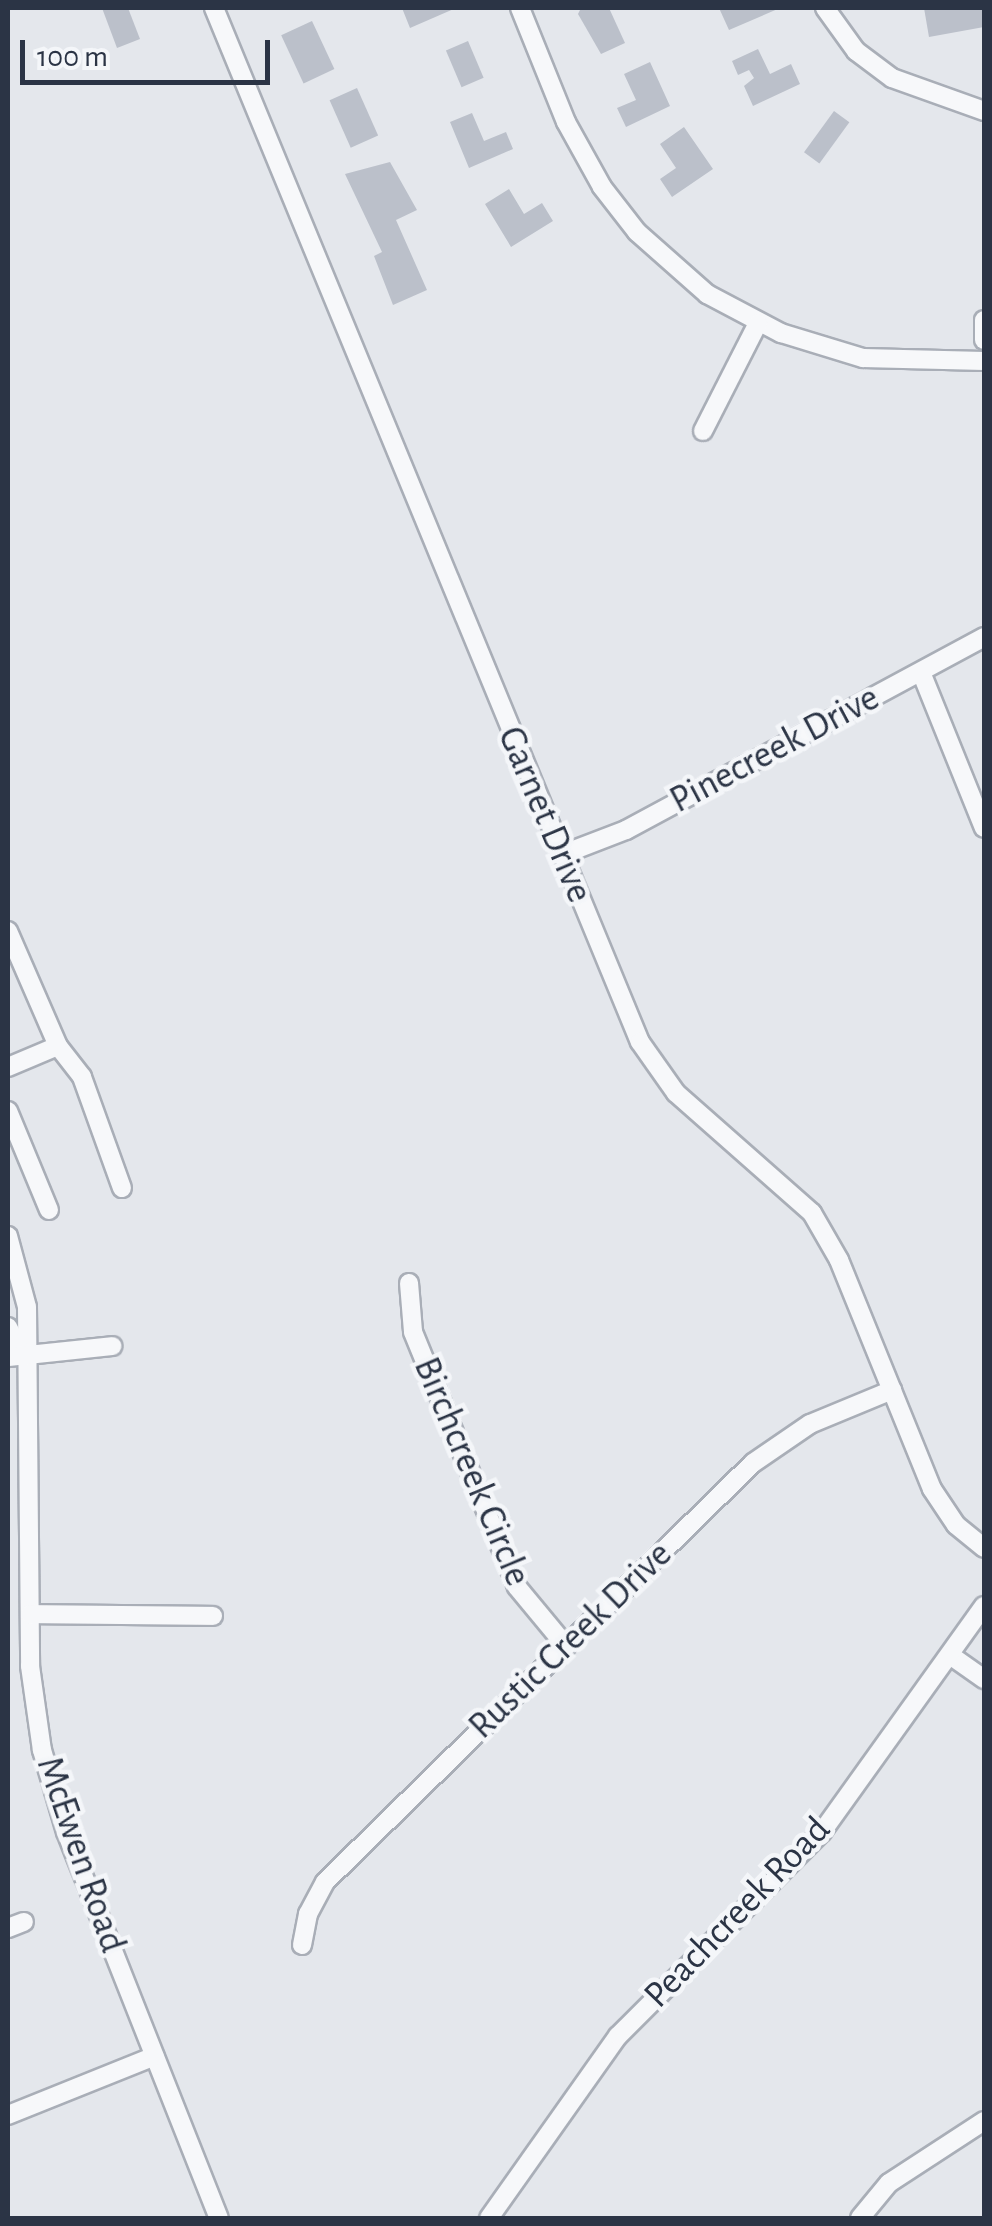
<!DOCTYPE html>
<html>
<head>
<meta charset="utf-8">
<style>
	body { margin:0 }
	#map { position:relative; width:992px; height:2226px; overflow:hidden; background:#e4e7ec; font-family:"Alegreya Sans",sans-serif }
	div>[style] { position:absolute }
	.building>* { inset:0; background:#bbc0ca; transform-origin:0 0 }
	.roads { filter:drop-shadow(2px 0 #a9aeb7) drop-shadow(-2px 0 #a9aeb7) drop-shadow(0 2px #a9aeb7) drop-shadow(0 -2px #a9aeb7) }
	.minor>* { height:18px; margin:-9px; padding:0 9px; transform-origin:9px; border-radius:9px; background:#f7f8fa }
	span { translate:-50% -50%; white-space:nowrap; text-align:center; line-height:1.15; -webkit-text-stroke:9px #f4f6f9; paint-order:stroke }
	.street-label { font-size:38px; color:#2b3445 }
	.frame { position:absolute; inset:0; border:10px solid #2b3445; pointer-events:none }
	.scale { position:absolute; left:20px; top:40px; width:250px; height:45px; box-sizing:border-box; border:5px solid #2b3445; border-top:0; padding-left:12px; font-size:30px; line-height:35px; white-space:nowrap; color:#2b3445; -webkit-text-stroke:8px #f4f6f9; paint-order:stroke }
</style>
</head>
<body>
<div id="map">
	<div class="building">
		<i style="clip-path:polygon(102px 8px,128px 8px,140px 39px,117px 48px)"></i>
		<i style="clip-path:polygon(402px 8px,456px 8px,410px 28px)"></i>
		<i style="clip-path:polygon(581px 8px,609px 8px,625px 43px,601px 54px,578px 14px)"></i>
		<i style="clip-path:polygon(719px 8px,780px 8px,729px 30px)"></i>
		<i style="clip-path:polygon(924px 8px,984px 8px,984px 27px,929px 37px)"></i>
		<i style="left:312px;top:21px;width:53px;height:34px;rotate:65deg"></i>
		<i style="left:468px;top:41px;width:40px;height:24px;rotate:67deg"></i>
		<i style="clip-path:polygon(758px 49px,770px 74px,791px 64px,800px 84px,753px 106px,744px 86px,754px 78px,749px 70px,738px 75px,732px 61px)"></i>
		<i style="clip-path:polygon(650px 62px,670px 106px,626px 127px,617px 108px,636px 100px,624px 74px)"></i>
		<i style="left:357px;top:88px;width:52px;height:30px;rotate:66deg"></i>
		<i style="left:834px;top:111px;width:19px;height:51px;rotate:36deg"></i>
		<i style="clip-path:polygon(472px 113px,484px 141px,506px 132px,513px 149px,469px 168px,450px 122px)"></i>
		<i style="clip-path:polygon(684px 127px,713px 169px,672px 197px,660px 179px,676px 168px,660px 144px)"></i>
		<i style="clip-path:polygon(390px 162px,417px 210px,396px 220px,427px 290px,393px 305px,374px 256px,382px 252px,345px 174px)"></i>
		<i style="clip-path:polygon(509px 189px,524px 214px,542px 203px,553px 221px,511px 247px,485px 204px)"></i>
	</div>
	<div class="roads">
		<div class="minor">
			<i style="left:214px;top:8px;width:1118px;rotate:67.61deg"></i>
			<i style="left:640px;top:1042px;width:62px;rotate:54.8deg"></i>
			<i style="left:676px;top:1093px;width:181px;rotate:41.4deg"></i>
			<i style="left:812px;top:1213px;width:54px;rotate:60.1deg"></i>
			<i style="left:839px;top:1260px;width:247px;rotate:67.9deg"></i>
			<i style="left:932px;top:1489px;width:43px;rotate:56.3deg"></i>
			<i style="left:956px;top:1525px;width:36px;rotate:39deg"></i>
			<i style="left:520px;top:8px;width:123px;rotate:68deg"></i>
			<i style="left:566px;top:122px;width:74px;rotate:61deg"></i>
			<i style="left:602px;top:187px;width:57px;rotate:52.1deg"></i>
			<i style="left:637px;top:232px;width:94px;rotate:41.5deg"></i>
			<i style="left:707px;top:294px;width:84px;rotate:27.8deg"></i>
			<i style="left:781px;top:333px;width:86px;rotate:17deg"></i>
			<i style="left:863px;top:358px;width:121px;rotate:1.4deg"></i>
			<i style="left:825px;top:8px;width:53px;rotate:54.2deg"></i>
			<i style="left:856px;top:51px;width:45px;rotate:36.9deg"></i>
			<i style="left:892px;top:78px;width:98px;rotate:19.7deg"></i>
			<i style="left:984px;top:320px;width:20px;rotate:90deg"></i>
			<i style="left:703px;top:431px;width:121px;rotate:-63deg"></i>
			<i style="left:921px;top:672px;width:168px;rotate:68deg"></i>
			<i style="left:561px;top:855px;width:70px;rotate:-21deg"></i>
			<i style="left:626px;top:830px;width:407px;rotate:-28.3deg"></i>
			<i style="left:8px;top:931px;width:125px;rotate:66.5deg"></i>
			<i style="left:58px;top:1046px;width:39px;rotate:52deg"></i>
			<i style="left:82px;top:1077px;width:118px;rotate:70.2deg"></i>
			<i style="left:8px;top:1067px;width:54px;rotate:-22.8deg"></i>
			<i style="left:8px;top:1111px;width:107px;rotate:67.5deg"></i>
			<i style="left:8px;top:1236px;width:73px;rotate:75deg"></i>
			<i style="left:27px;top:1307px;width:359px;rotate:89.5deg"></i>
			<i style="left:30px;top:1666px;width:85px;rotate:81.9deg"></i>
			<i style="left:42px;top:1750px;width:85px;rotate:73.7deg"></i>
			<i style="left:66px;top:1832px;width:415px;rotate:68.4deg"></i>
			<i style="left:409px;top:1283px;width:49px;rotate:85.3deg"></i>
			<i style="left:413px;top:1332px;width:275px;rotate:67.8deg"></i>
			<i style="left:517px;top:1587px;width:77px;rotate:50.3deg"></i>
			<i style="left:8px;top:1327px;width:30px;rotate:63deg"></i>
			<i style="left:8px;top:1357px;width:105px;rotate:-6deg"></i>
			<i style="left:30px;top:1614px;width:183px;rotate:0.6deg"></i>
			<i style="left:950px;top:1655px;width:42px;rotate:35.2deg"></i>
			<i style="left:8px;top:1928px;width:17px;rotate:-21deg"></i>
			<i style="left:302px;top:1945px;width:32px;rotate:-79deg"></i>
			<i style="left:308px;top:1914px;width:36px;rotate:-62deg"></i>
			<i style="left:325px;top:1882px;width:599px;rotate:-44.39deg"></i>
			<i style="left:753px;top:1463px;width:69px;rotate:-34.4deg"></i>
			<i style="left:810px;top:1424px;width:89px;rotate:-22.5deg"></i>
			<i style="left:8px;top:2115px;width:158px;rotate:-21.9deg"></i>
			<i style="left:489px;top:2218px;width:223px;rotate:-54.7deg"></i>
			<i style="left:618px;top:2036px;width:288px;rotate:-45deg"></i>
			<i style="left:822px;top:1832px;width:278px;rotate:-54.4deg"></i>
			<i style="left:860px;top:2218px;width:45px;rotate:-50.4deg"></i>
			<i style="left:889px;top:2183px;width:113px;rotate:-33.1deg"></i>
		</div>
	</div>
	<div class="street-label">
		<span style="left:775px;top:750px;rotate:-28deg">Pinecreek Drive</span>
		<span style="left:544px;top:815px;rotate:67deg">Garnet Drive</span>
		<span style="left:471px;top:1472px;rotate:67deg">Birchcreek Circle</span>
		<span style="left:571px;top:1641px;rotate:-44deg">Rustic Creek Drive</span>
		<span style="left:80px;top:1855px;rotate:71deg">McEwen Road</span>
		<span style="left:738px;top:1913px;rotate:-46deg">Peachcreek Road</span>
	</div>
	<div class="frame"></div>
	<div class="scale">100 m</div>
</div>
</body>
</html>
